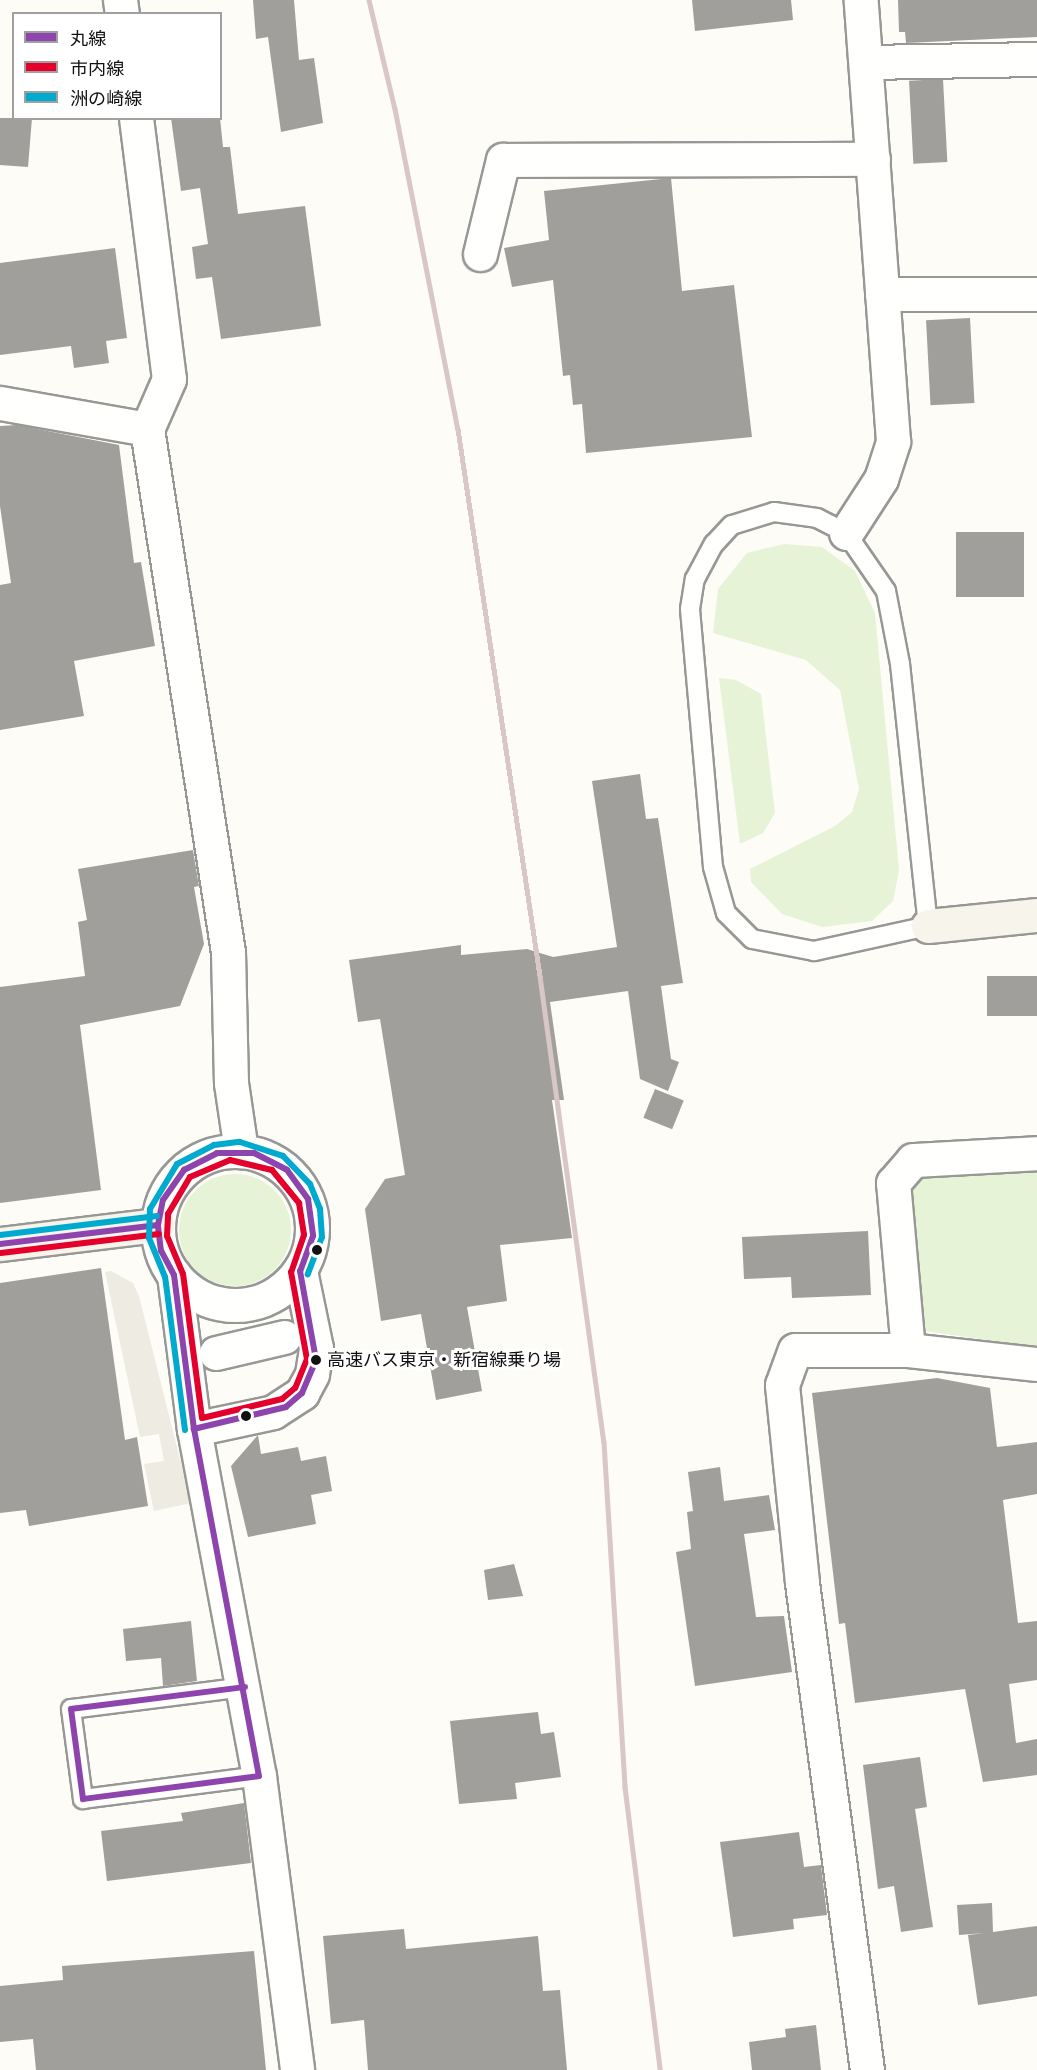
<!DOCTYPE html>
<html>
<head>
<meta charset="utf-8">
<style>
	body { margin:0 }
	#map { position:relative; width:1037px; height:2070px; overflow:hidden; background:#fdfcf7; font-family:Merriweather,"Noto Sans JP",serif }
	div>[style] { position:absolute }
	.green>* { inset:0; background:#e7f3d7 }
	.round { border-radius:50% }
	.plaza>* { inset:0; background:#edebe2 }
	.building>* { inset:0; background:#a19f9c; transform-origin:0 0 }
	.roads { filter:drop-shadow(2px 0 #979795) drop-shadow(-2px 0 #979795) drop-shadow(0 2px #979795) drop-shadow(0 -2px #979795) }
	.lane>* { height:18px; margin:-9px; padding:0 9px; transform-origin:9px; border-radius:9px; background:#fffffe }
	.street>* { height:33px; margin:-16.5px; padding:0 16.5px; transform-origin:16.5px; border-radius:16.5px; background:#fffffe }
	.street>.ring { margin:-16.5px; padding:0; box-sizing:content-box; background:none; border:33px solid #fffffe; border-radius:50% }
	.secondary>* { height:33px; margin:-16.5px; padding:0 16.5px; transform-origin:16.5px; border-radius:16.5px; background:#f6f4eb }
	.rail>* { height:4.5px; margin:-2.25px; padding:0 2.25px; transform-origin:2.25px; border-radius:2.25px; background:#d9c6c7 }
	.bus-1>* { height:6px; margin:-3px; padding:0 3px; transform-origin:3px; border-radius:3px; background:#8e44ad }
	.bus-2>* { height:6px; margin:-3px; padding:0 3px; transform-origin:3px; border-radius:3px; background:#e4002b }
	.bus-3>* { height:6px; margin:-3px; padding:0 3px; transform-origin:3px; border-radius:3px; background:#00a9ce }
	.dots>* { width:16px; height:16px; translate:-50% -50%; box-sizing:border-box; border:3px solid #fff; border-radius:50% }
	span { translate:-50% -50%; white-space:nowrap; text-align:center; line-height:1.15; -webkit-text-stroke:6px #fff; paint-order:stroke }
	.bus-label { font-size:18px; color:#111 }
	.left { translate:0 -50%; text-align:left }
	.legend { position:absolute; left:12px; top:12px; width:210px; height:108px; box-sizing:border-box; background:#fff; border:2px solid #a0a0a0; margin:0; padding:8px 10px; list-style:none; font-size:18px; color:#111 }
	.legend li { display:flex; align-items:center; gap:12px; height:30px }
	.legend b { width:30px; border:2px solid #a0a0a0 }
</style>
</head>
<body>
<div id="map">
	<div class="green">
		<i style="clip-path:polygon(784px 544px,822px 547px,855px 571px,875px 613px,899px 870px,893px 901px,872px 921px,822px 927px,782px 914px,751px 882px,750px 869px,835px 826px,852px 812px,859px 789px,840px 690px,806px 660px,713px 633px,718px 589px,747px 553px)"></i>
		<i style="clip-path:polygon(719px 678px,736px 680px,761px 694px,775px 813px,763px 833px,740px 844px)"></i>
		<i style="clip-path:polygon(1037px 1167px,1037px 1347px,924px 1331px,918px 1321px,907px 1185px,914px 1175px)"></i>
		<i class="round" style="left:179px;top:1174px;width:112px;height:112px"></i>
	</div>
	<div class="plaza">
		<i style="clip-path:polygon(111px 1271px,133px 1283px,139px 1296px,191px 1503px,154px 1511px,144px 1464px,164px 1461px,159px 1434px,140px 1437px,105px 1272px)"></i>
	</div>
	<div class="building">
		<i style="clip-path:polygon(253px 0,294px 0,299px 60px,314px 58px,323px 123px,281px 132px,268px 37px,256px 39px)"></i>
		<i style="clip-path:polygon(692px 0,791px 0,793px 20px,695px 31px)"></i>
		<i style="clip-path:polygon(898px 0,1037px 0,1037px 37px,906px 43px,905px 32px,899px 32px)"></i>
		<i style="left:943px;top:79px;width:83px;height:34px;rotate:87deg"></i>
		<i style="clip-path:polygon(0 118px,32px 118px,28px 167px,0 165px)"></i>
		<i style="clip-path:polygon(171px 118px,220px 118px,223px 147px,230px 147px,238px 214px,305px 206px,321px 326px,221px 339px,212px 277px,196px 279px,192px 247px,208px 244px,200px 188px,181px 191px)"></i>
		<i style="clip-path:polygon(671px 178px,682px 291px,734px 285px,752px 437px,586px 453px,582px 404px,573px 405px,570px 375px,563px 376px,553px 280px,512px 287px,504px 248px,549px 240px,544px 191px)"></i>
		<i style="clip-path:polygon(115px 248px,127px 338px,106px 341px,109px 363px,74px 368px,71px 346px,0 355px,0 263px)"></i>
		<i style="left:970px;top:318px;width:85px;height:44px;rotate:87deg"></i>
		<i style="clip-path:polygon(17px 425px,119px 445px,134px 563px,141px 562px,155px 646px,74px 661px,84px 716px,0 730px,0 585px,11px 583px,0 506px,0 426px)"></i>
		<i style="left:956px;top:532px;width:68px;height:65px"></i>
		<i style="clip-path:polygon(640px 774px,646px 819px,658px 818px,683px 983px,661px 986px,671px 1059px,679px 1062px,668px 1091px,640px 1079px,628px 991px,550px 1002px,564px 1100px,552px 1100px,572px 1238px,500px 1245px,507px 1301px,467px 1307px,482px 1391px,436px 1400px,421px 1314px,381px 1321px,365px 1209px,385px 1179px,405px 1175px,380px 1019px,358px 1022px,349px 960px,461px 945px,461px 955px,527px 949px,553px 957px,617px 947px,592px 781px)"></i>
		<i style="clip-path:polygon(193px 850px,199px 886px,194px 887px,204px 944px,180px 1006px,80px 1025px,101px 1190px,0 1203px,0 987px,85px 976px,78px 922px,87px 920px,78px 869px)"></i>
		<i style="left:1037px;top:976px;width:40px;height:50px;rotate:90deg"></i>
		<i style="left:655px;top:1089px;width:31px;height:31px;rotate:22deg"></i>
		<i style="clip-path:polygon(868px 1231px,871px 1295px,792px 1298px,791px 1277px,744px 1279px,742px 1237px)"></i>
		<i style="clip-path:polygon(101px 1268px,125px 1440px,137px 1437px,148px 1506px,29px 1526px,26px 1510px,0 1513px,0 1283px)"></i>
		<i style="clip-path:polygon(937px 1378px,990px 1388px,997px 1447px,1037px 1442px,1037px 1494px,1003px 1500px,1018px 1623px,1037px 1621px,1037px 1680px,1009px 1684px,1016px 1743px,1037px 1739px,1037px 1775px,983px 1782px,965px 1689px,855px 1703px,845px 1623px,839px 1624px,812px 1393px)"></i>
		<i style="clip-path:polygon(258px 1435px,261px 1454px,298px 1447px,301px 1461px,326px 1456px,332px 1491px,311px 1495px,316px 1524px,248px 1537px,231px 1466px)"></i>
		<i style="clip-path:polygon(720px 1467px,724px 1501px,769px 1495px,775px 1530px,744px 1534px,756px 1617px,784px 1616px,792px 1672px,695px 1686px,676px 1552px,691px 1549px,687px 1512px,693px 1511px,688px 1472px)"></i>
		<i style="clip-path:polygon(514px 1564px,523px 1596px,488px 1600px,484px 1570px)"></i>
		<i style="clip-path:polygon(191px 1621px,197px 1681px,163px 1686px,161px 1658px,126px 1661px,123px 1629px)"></i>
		<i style="clip-path:polygon(538px 1712px,541px 1734px,554px 1732px,561px 1777px,515px 1783px,517px 1799px,459px 1804px,450px 1721px)"></i>
		<i style="clip-path:polygon(920px 1757px,927px 1807px,915px 1809px,933px 1927px,901px 1932px,894px 1886px,878px 1889px,863px 1765px)"></i>
		<i style="clip-path:polygon(244px 1803px,251px 1863px,107px 1881px,101px 1831px,183px 1821px,181px 1813px)"></i>
		<i style="clip-path:polygon(799px 1832px,804px 1867px,821px 1865px,827px 1915px,793px 1919px,794px 1929px,733px 1937px,720px 1842px)"></i>
		<i style="clip-path:polygon(992px 1903px,993px 1932px,1037px 1926px,1037px 1996px,978px 2005px,968px 1935px,985px 1933px,959px 1935px,957px 1905px)"></i>
		<i style="clip-path:polygon(404px 1929px,406px 1949px,538px 1936px,543px 1991px,560px 1990px,567px 2070px,368px 2070px,364px 2020px,331px 2024px,323px 1936px)"></i>
		<i style="clip-path:polygon(254px 1951px,266px 2070px,36px 2070px,33px 2039px,0 2042px,0 1986px,63px 1980px,62px 1966px)"></i>
		<i style="clip-path:polygon(816px 2025px,821px 2070px,752px 2070px,749px 2042px,786px 2037px,785px 2029px)"></i>
	</div>
	<div class="roads">
		<div class="lane">
			<i style="left:774px;top:512px;width:43px;rotate:7.9deg"></i>
			<i style="left:817px;top:518px;width:33px;rotate:27deg"></i>
			<i style="left:846px;top:533px;width:70px;rotate:55.4deg"></i>
			<i style="left:886px;top:591px;width:74px;rotate:79.1deg"></i>
			<i style="left:900px;top:664px;width:263px;rotate:83.9deg"></i>
			<i style="left:928px;top:926px;width:117px;rotate:167.6deg"></i>
			<i style="left:814px;top:951px;width:63px;rotate:-169deg"></i>
			<i style="left:752px;top:939px;width:37px;rotate:-135deg"></i>
			<i style="left:726px;top:913px;width:48px;rotate:-105.8deg"></i>
			<i style="left:713px;top:867px;width:259px;rotate:-95.1deg"></i>
			<i style="left:690px;top:609px;width:30px;rotate:-81deg"></i>
			<i style="left:695px;top:579px;width:40px;rotate:-62deg"></i>
			<i style="left:714px;top:544px;width:26px;rotate:-47deg"></i>
			<i style="left:732px;top:525px;width:44px;rotate:-17.2deg"></i>
			<i style="left:245px;top:1687px;width:175px;rotate:172.8deg"></i>
			<i style="left:71px;top:1709px;width:91px;rotate:82.4deg"></i>
			<i style="left:83px;top:1799px;width:177px;rotate:-7.4deg"></i>
		</div>
		<div class="street">
			<i style="left:120px;top:0;width:14px;rotate:82deg"></i>
			<i style="left:866px;top:62px;width:171px;rotate:-1deg"></i>
			<i style="left:136px;top:118px;width:263px;rotate:82.8deg"></i>
			<i style="left:169px;top:379px;width:55px;rotate:113.7deg"></i>
			<i style="left:147px;top:429px;width:529px;rotate:81.2deg"></i>
			<i style="left:228px;top:952px;width:131px;rotate:88.7deg"></i>
			<i style="left:231px;top:1083px;width:69px;rotate:81.6deg"></i>
			<i style="left:480px;top:254px;width:97px;rotate:-76.3deg"></i>
			<i style="left:503px;top:160px;width:370px;rotate:-0.2deg"></i>
			<i style="left:882px;top:294px;width:155px"></i>
			<i style="left:0;top:403px;width:149px;rotate:10deg"></i>
			<i style="left:846px;top:533px;width:64px;rotate:-57.1deg"></i>
			<i style="left:881px;top:479px;width:40px;rotate:-72deg"></i>
			<i style="left:893px;top:441px;width:442px;rotate:-94.2deg"></i>
			<i class="ring" style="left:158px;top:1151px;width:121px;height:121px"></i>
			<i style="left:174px;top:1275px;width:155px;rotate:82.6deg"></i>
			<i style="left:194px;top:1429px;width:353px;rotate:79.4deg"></i>
			<i style="left:259px;top:1776px;width:296px;rotate:82.6deg"></i>
			<i style="left:908px;top:1350px;width:168px;rotate:-95.1deg"></i>
			<i style="left:893px;top:1183px;width:30px;rotate:-49deg"></i>
			<i style="left:913px;top:1160px;width:124px;rotate:-3.2deg"></i>
			<i style="left:216px;top:1353px;width:70px;rotate:-13.2deg"></i>
			<i style="left:194px;top:1429px;width:81px;rotate:-12.1deg"></i>
			<i style="left:273px;top:1412px;width:35px;rotate:-33deg"></i>
			<i style="left:302px;top:1393px;width:21px;rotate:-62deg"></i>
			<i style="left:312px;top:1374px;width:26px;rotate:-81deg"></i>
			<i style="left:316px;top:1348px;width:79px;rotate:-101.7deg"></i>
			<i style="left:867px;top:2070px;width:492px;rotate:-97.6deg"></i>
			<i style="left:802px;top:1582px;width:198px;rotate:-95.8deg"></i>
			<i style="left:782px;top:1385px;width:37px;rotate:-70deg"></i>
			<i style="left:795px;top:1350px;width:113px"></i>
			<i style="left:908px;top:1350px;width:130px;rotate:6.2deg"></i>
		</div>
		<div class="secondary">
			<i style="left:928px;top:926px;width:110px;rotate:-5.8deg"></i>
			<i style="left:0;top:1244px;width:159px;rotate:-6.9deg"></i>
		</div>
	</div>
	<div class="rail">
		<i style="left:369px;top:0;width:112px;rotate:76.6deg"></i>
		<i style="left:395px;top:109px;width:326px;rotate:78.9deg"></i>
		<i style="left:458px;top:429px;width:553px;rotate:81.47deg"></i>
		<i style="left:540px;top:976px;width:470px;rotate:82.2deg"></i>
		<i style="left:604px;top:1442px;width:346px;rotate:86.5deg"></i>
		<i style="left:625px;top:1787px;width:285px;rotate:82.9deg"></i>
	</div>
	<div class="bus-1">
		<i style="left:217px;top:1153px;width:37px"></i>
		<i style="left:254px;top:1153px;width:37px;rotate:27deg"></i>
		<i style="left:287px;top:1170px;width:36px;rotate:54deg"></i>
		<i style="left:308px;top:1199px;width:37px;rotate:82deg"></i>
		<i style="left:313px;top:1236px;width:37px;rotate:110deg"></i>
		<i style="left:300px;top:1271px;width:90px;rotate:79.8deg"></i>
		<i style="left:316px;top:1360px;width:36px;rotate:113deg"></i>
		<i style="left:302px;top:1393px;width:21px;rotate:139deg"></i>
		<i style="left:286px;top:1407px;width:95px;rotate:166.6deg"></i>
		<i style="left:194px;top:1429px;width:155px;rotate:-97.4deg"></i>
		<i style="left:174px;top:1275px;width:27px;rotate:-118deg"></i>
		<i style="left:161px;top:1251px;width:26px;rotate:-97deg"></i>
		<i style="left:158px;top:1225px;width:25px;rotate:-79deg"></i>
		<i style="left:163px;top:1200px;width:37px;rotate:-55deg"></i>
		<i style="left:184px;top:1170px;width:37px;rotate:-27deg"></i>
		<i style="left:0;top:1244px;width:159px;rotate:-6.9deg"></i>
		<i style="left:194px;top:1429px;width:353px;rotate:79.4deg"></i>
		<i style="left:245px;top:1687px;width:175px;rotate:172.8deg"></i>
		<i style="left:71px;top:1709px;width:91px;rotate:82.4deg"></i>
		<i style="left:83px;top:1799px;width:177px;rotate:-7.4deg"></i>
	</div>
	<div class="bus-2">
		<i style="left:230px;top:1160px;width:43px;rotate:13.4deg"></i>
		<i style="left:272px;top:1170px;width:43px;rotate:50.7deg"></i>
		<i style="left:299px;top:1203px;width:32px;rotate:81deg"></i>
		<i style="left:304px;top:1235px;width:39px;rotate:109deg"></i>
		<i style="left:291px;top:1272px;width:88px;rotate:79.6deg"></i>
		<i style="left:307px;top:1359px;width:31px;rotate:112deg"></i>
		<i style="left:295px;top:1388px;width:17px;rotate:140deg"></i>
		<i style="left:282px;top:1399px;width:82px;rotate:166.6deg"></i>
		<i style="left:202px;top:1418px;width:145px;rotate:-97.5deg"></i>
		<i style="left:183px;top:1274px;width:41px;rotate:-112.8deg"></i>
		<i style="left:167px;top:1236px;width:22px;rotate:-87deg"></i>
		<i style="left:168px;top:1214px;width:43px;rotate:-59.3deg"></i>
		<i style="left:190px;top:1177px;width:43px;rotate:-23deg"></i>
		<i style="left:1px;top:1253px;width:159px;rotate:-6.9deg"></i>
	</div>
	<div class="bus-3">
		<i style="left:0;top:1235px;width:158px;rotate:-6.9deg"></i>
		<i style="left:185px;top:1430px;width:154px;rotate:-97.4deg"></i>
		<i style="left:165px;top:1277px;width:42px;rotate:-112.3deg"></i>
		<i style="left:149px;top:1238px;width:29px;rotate:-88deg"></i>
		<i style="left:150px;top:1209px;width:52px;rotate:-59deg"></i>
		<i style="left:177px;top:1164px;width:42px;rotate:-27.2deg"></i>
		<i style="left:214px;top:1145px;width:26px;rotate:-7deg"></i>
		<i style="left:240px;top:1142px;width:45px;rotate:18deg"></i>
		<i style="left:283px;top:1156px;width:39px;rotate:46deg"></i>
		<i style="left:310px;top:1184px;width:27px;rotate:68deg"></i>
		<i style="left:320px;top:1209px;width:28px;rotate:86deg"></i>
		<i style="left:322px;top:1237px;width:40px;rotate:111deg"></i>
	</div>
	<div class="dots">
		<i style="left:317px;top:1250px;background:#111"></i>
		<i style="left:316px;top:1360px;background:#111"></i>
		<i style="left:246px;top:1416px;background:#111"></i>
	</div>
	<div class="bus-label">
		<span class="left" style="left:327px;top:1360px">高速バス東京・新宿線乗り場</span>
	</div>
	<ul class="legend">
	<li><b style="height:8px;background:#8e44ad"></b>丸線</li>
	<li><b style="height:8px;background:#e4002b"></b>市内線</li>
	<li><b style="height:8px;background:#00a9ce"></b>洲の崎線</li>
	</ul>
</div>
</body>
</html>
